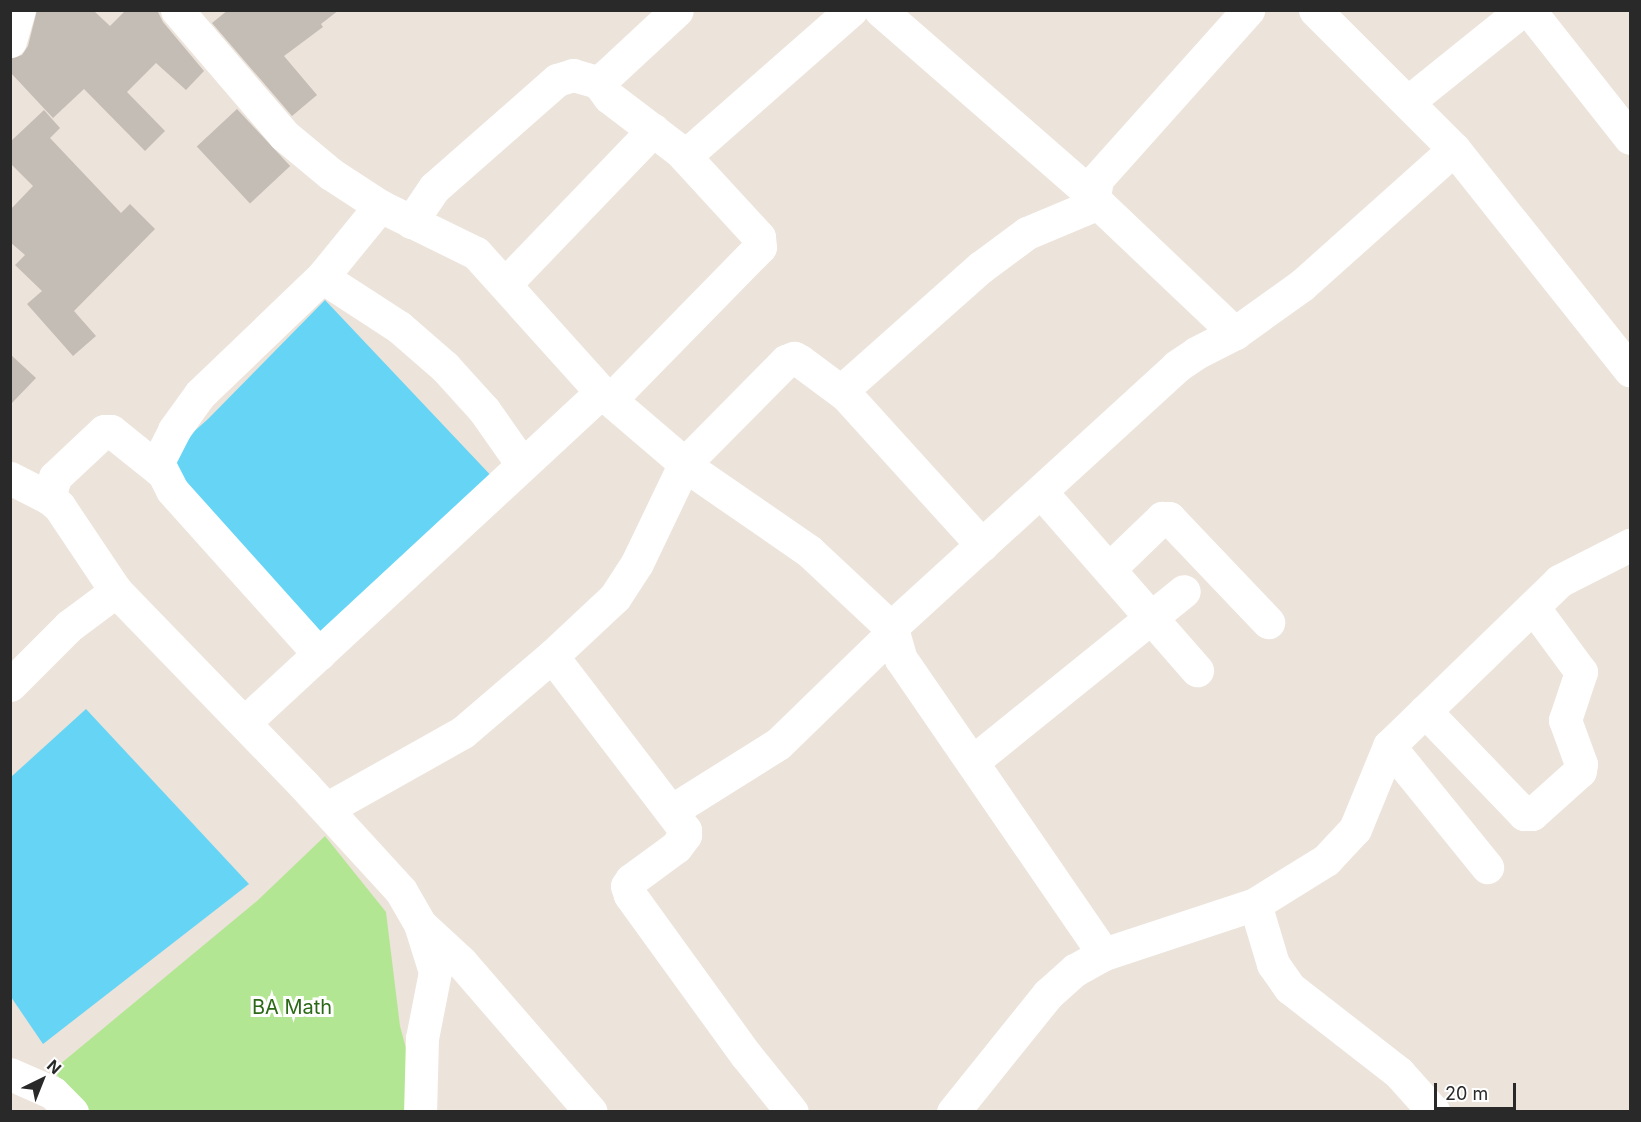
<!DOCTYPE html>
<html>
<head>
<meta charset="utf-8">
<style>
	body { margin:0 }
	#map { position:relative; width:1641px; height:1122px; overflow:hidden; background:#ece3da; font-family:Inter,sans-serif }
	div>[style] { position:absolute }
	.green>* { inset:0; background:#b3e693 }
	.water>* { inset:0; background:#66d5f5 }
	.building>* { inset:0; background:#c4bdb6; transform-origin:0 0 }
	.minor>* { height:33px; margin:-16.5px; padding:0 16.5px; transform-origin:16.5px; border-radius:16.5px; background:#fff }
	span { translate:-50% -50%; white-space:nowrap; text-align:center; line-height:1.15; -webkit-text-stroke:6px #fff; paint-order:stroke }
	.park-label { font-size:20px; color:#2b6916 }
	.frame { position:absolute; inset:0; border:12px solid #292929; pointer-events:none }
	.north { position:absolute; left:12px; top:1050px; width:60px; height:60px; -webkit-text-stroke:4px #fff; paint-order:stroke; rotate:43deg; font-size:16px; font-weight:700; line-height:24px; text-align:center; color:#292929 }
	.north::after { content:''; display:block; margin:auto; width:21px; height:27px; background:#292929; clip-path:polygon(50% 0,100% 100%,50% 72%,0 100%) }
	.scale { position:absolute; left:1434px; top:1083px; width:82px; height:27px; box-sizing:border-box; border:3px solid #292929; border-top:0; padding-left:8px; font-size:18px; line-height:21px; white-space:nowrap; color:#292929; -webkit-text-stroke:4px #fff; paint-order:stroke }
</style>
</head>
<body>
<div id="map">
	<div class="green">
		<i style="clip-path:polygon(325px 836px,386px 912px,400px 1026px,423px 1111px,87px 1111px,53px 1070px,257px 901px)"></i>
	</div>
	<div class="water">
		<i style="clip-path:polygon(325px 300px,498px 483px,324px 647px,161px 461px,208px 419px)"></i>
		<i style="clip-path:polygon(86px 709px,249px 884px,43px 1044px,11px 997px,11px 777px)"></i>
	</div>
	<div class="building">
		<i style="clip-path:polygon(37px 10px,93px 10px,110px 26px,126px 10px,157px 10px,163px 22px,204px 71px,186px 90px,156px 63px,127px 92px,165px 131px,145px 151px,84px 89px,53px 118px,10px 72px,10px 59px,22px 55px,28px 46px)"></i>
		<i style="clip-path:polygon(228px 10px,339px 10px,321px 24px,323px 27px,284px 56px,317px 95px,292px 116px,212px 23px)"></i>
		<i style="left:237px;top:109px;width:78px;height:55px;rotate:47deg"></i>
		<i style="clip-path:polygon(44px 110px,60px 128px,50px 138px,121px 213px,130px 204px,155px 229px,74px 311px,96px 336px,73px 356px,27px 304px,42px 291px,15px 265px,25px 255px,10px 242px,10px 210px,33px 186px,10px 163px,10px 142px)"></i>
		<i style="clip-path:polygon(10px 354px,36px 378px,10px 405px)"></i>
	</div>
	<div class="minor">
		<i style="left:177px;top:10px;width:165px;rotate:49.4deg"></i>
		<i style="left:284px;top:135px;width:61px;rotate:39.7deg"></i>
		<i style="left:331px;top:174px;width:59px;rotate:33.1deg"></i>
		<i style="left:380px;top:206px;width:107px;rotate:26.1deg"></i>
		<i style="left:476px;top:253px;width:187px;rotate:48deg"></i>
		<i style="left:601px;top:392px;width:125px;rotate:40.5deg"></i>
		<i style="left:696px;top:473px;width:137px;rotate:34.6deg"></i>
		<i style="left:809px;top:551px;width:107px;rotate:43.1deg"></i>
		<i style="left:887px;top:624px;width:10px;rotate:-11deg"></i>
		<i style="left:897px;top:622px;width:379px;rotate:-42.4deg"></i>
		<i style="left:1177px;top:366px;width:23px;rotate:-34deg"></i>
		<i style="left:1196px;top:353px;width:44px;rotate:-27.1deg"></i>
		<i style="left:1235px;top:333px;width:82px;rotate:-35.6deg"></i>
		<i style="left:1302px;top:285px;width:204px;rotate:-41.8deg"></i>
		<i style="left:880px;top:10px;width:284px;rotate:41.1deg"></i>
		<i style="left:1315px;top:10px;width:197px;rotate:45deg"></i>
		<i style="left:1454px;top:149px;width:283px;rotate:51.5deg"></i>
		<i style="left:1529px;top:10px;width:163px;rotate:51.7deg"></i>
		<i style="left:10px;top:41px;width:32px;rotate:-74deg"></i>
		<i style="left:1409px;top:101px;width:145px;rotate:-38.8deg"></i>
		<i style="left:685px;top:156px;width:221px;rotate:-41.3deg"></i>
		<i style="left:1093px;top:204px;width:25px;rotate:-81deg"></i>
		<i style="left:1097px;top:179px;width:227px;rotate:-48.2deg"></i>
		<i style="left:411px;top:222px;width:41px;rotate:-55.9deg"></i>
		<i style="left:434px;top:188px;width:164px;rotate:-41.3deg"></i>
		<i style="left:557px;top:80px;width:17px;rotate:-17deg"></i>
		<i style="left:573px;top:75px;width:29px;rotate:16deg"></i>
		<i style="left:322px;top:277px;width:92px;rotate:-50.8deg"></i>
		<i style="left:505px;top:284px;width:214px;rotate:-46.1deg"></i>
		<i style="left:610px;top:400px;width:214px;rotate:-45.6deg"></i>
		<i style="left:760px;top:247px;width:10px;rotate:-96deg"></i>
		<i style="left:759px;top:237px;width:117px;rotate:-132.6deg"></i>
		<i style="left:680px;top:151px;width:89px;rotate:-142.7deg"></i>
		<i style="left:609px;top:97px;width:14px;rotate:-126deg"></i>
		<i style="left:601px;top:86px;width:10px;rotate:-66deg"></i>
		<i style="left:605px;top:77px;width:98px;rotate:-42.9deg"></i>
		<i style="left:10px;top:478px;width:44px;rotate:27.1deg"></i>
		<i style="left:49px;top:498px;width:13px;rotate:39deg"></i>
		<i style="left:59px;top:506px;width:102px;rotate:56.2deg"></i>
		<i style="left:116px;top:591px;width:269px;rotate:45.9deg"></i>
		<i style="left:303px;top:784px;width:145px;rotate:47.5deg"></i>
		<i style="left:401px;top:891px;width:38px;rotate:60deg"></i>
		<i style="left:420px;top:924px;width:50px;rotate:72.6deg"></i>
		<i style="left:435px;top:972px;width:67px;rotate:101.1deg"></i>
		<i style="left:422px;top:1038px;width:74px;rotate:91.5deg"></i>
		<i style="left:1041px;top:492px;width:237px;rotate:48.8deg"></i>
		<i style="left:49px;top:498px;width:22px;rotate:-74deg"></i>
		<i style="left:55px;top:477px;width:67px;rotate:-43.2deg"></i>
		<i style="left:104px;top:431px;width:7px"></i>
		<i style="left:111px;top:431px;width:64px;rotate:38.7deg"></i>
		<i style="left:982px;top:545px;width:202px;rotate:-132.2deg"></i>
		<i style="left:846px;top:395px;width:11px;rotate:-75deg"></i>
		<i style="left:849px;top:384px;width:176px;rotate:-41.6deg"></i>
		<i style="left:981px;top:267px;width:57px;rotate:-36.5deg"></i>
		<i style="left:1027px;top:233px;width:75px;rotate:-22.8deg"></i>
		<i style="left:1096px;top:204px;width:5px;rotate:22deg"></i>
		<i style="left:1101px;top:206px;width:185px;rotate:43.5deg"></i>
		<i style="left:1109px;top:569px;width:74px;rotate:-43.9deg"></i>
		<i style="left:1162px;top:518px;width:7px"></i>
		<i style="left:1169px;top:518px;width:144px;rotate:46.4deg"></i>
		<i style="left:891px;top:625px;width:35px;rotate:74deg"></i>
		<i style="left:901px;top:659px;width:358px;rotate:55.5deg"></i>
		<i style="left:319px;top:654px;width:220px;rotate:-131.9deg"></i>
		<i style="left:172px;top:490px;width:31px;rotate:-117deg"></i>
		<i style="left:158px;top:462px;width:36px;rotate:-63deg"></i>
		<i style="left:174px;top:430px;width:44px;rotate:-54.2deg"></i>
		<i style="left:200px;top:394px;width:169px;rotate:-43.8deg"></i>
		<i style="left:322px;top:277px;width:92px;rotate:33deg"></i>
		<i style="left:399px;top:327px;width:61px;rotate:41deg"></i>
		<i style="left:445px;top:367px;width:58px;rotate:47.8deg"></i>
		<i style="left:484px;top:410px;width:66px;rotate:54.9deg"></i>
		<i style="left:552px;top:656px;width:219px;rotate:52.6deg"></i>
		<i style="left:685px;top:830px;width:5px;rotate:90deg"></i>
		<i style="left:685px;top:835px;width:15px;rotate:127deg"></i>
		<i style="left:676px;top:847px;width:56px;rotate:143.7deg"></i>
		<i style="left:631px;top:880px;width:7px;rotate:124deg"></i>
		<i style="left:627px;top:886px;width:9px;rotate:72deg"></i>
		<i style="left:630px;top:895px;width:198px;rotate:54.1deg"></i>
		<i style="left:746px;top:1055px;width:73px;rotate:51.1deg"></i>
		<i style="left:10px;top:685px;width:83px;rotate:-45deg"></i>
		<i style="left:69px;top:626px;width:59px;rotate:-36.7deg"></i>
		<i style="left:1425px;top:711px;width:143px;rotate:46.1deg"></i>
		<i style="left:1524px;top:814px;width:8px"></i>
		<i style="left:1532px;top:814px;width:64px;rotate:-41.9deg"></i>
		<i style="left:1580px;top:771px;width:7px;rotate:-82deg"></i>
		<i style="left:1581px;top:764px;width:47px;rotate:-110deg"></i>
		<i style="left:1565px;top:720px;width:51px;rotate:-71.6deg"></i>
		<i style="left:1581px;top:672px;width:81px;rotate:-126.4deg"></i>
		<i style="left:245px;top:722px;width:485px;rotate:-42.8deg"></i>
		<i style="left:1389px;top:746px;width:156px;rotate:51deg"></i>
		<i style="left:972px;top:762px;width:272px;rotate:-38.9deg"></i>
		<i style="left:326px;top:809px;width:157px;rotate:-29.3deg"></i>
		<i style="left:463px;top:732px;width:117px;rotate:-40.5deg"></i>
		<i style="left:552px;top:656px;width:86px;rotate:-43.1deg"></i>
		<i style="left:615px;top:597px;width:40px;rotate:-57.1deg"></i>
		<i style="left:637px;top:563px;width:111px;rotate:-64.4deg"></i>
		<i style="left:685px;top:463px;width:144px;rotate:-45.3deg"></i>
		<i style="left:786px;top:361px;width:9px;rotate:-21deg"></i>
		<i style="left:794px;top:358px;width:7px;rotate:27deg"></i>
		<i style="left:800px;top:361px;width:57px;rotate:36.5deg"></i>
		<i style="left:671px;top:811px;width:126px;rotate:-32.1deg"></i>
		<i style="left:778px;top:744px;width:161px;rotate:-44.2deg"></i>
		<i style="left:1255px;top:904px;width:63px;rotate:73.3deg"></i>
		<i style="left:1273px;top:964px;width:29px;rotate:55deg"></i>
		<i style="left:1290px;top:988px;width:138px;rotate:37.9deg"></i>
		<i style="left:1399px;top:1073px;width:52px;rotate:48.1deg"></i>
		<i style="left:421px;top:925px;width:54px;rotate:42.8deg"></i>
		<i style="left:461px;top:962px;width:198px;rotate:49.1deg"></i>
		<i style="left:10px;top:1074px;width:47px;rotate:23.8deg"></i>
		<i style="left:53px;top:1093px;width:27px;rotate:45deg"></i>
		<i style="left:953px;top:1112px;width:151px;rotate:-51.2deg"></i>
		<i style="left:1048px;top:994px;width:36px;rotate:-42deg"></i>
		<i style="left:1075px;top:970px;width:33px;rotate:-29deg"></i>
		<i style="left:1104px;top:954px;width:159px;rotate:-18.3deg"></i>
		<i style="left:1255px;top:904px;width:84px;rotate:-31.8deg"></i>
		<i style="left:1326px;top:860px;width:42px;rotate:-46.9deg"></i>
		<i style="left:1355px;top:829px;width:90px;rotate:-67.7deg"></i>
		<i style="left:1389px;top:746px;width:237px;rotate:-44.1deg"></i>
		<i style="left:1559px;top:581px;width:80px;rotate:-26.9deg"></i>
	</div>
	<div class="park-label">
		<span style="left:292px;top:1007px">BA Math</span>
	</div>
	<div class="frame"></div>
	<div class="north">N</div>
	<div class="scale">20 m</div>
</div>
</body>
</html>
